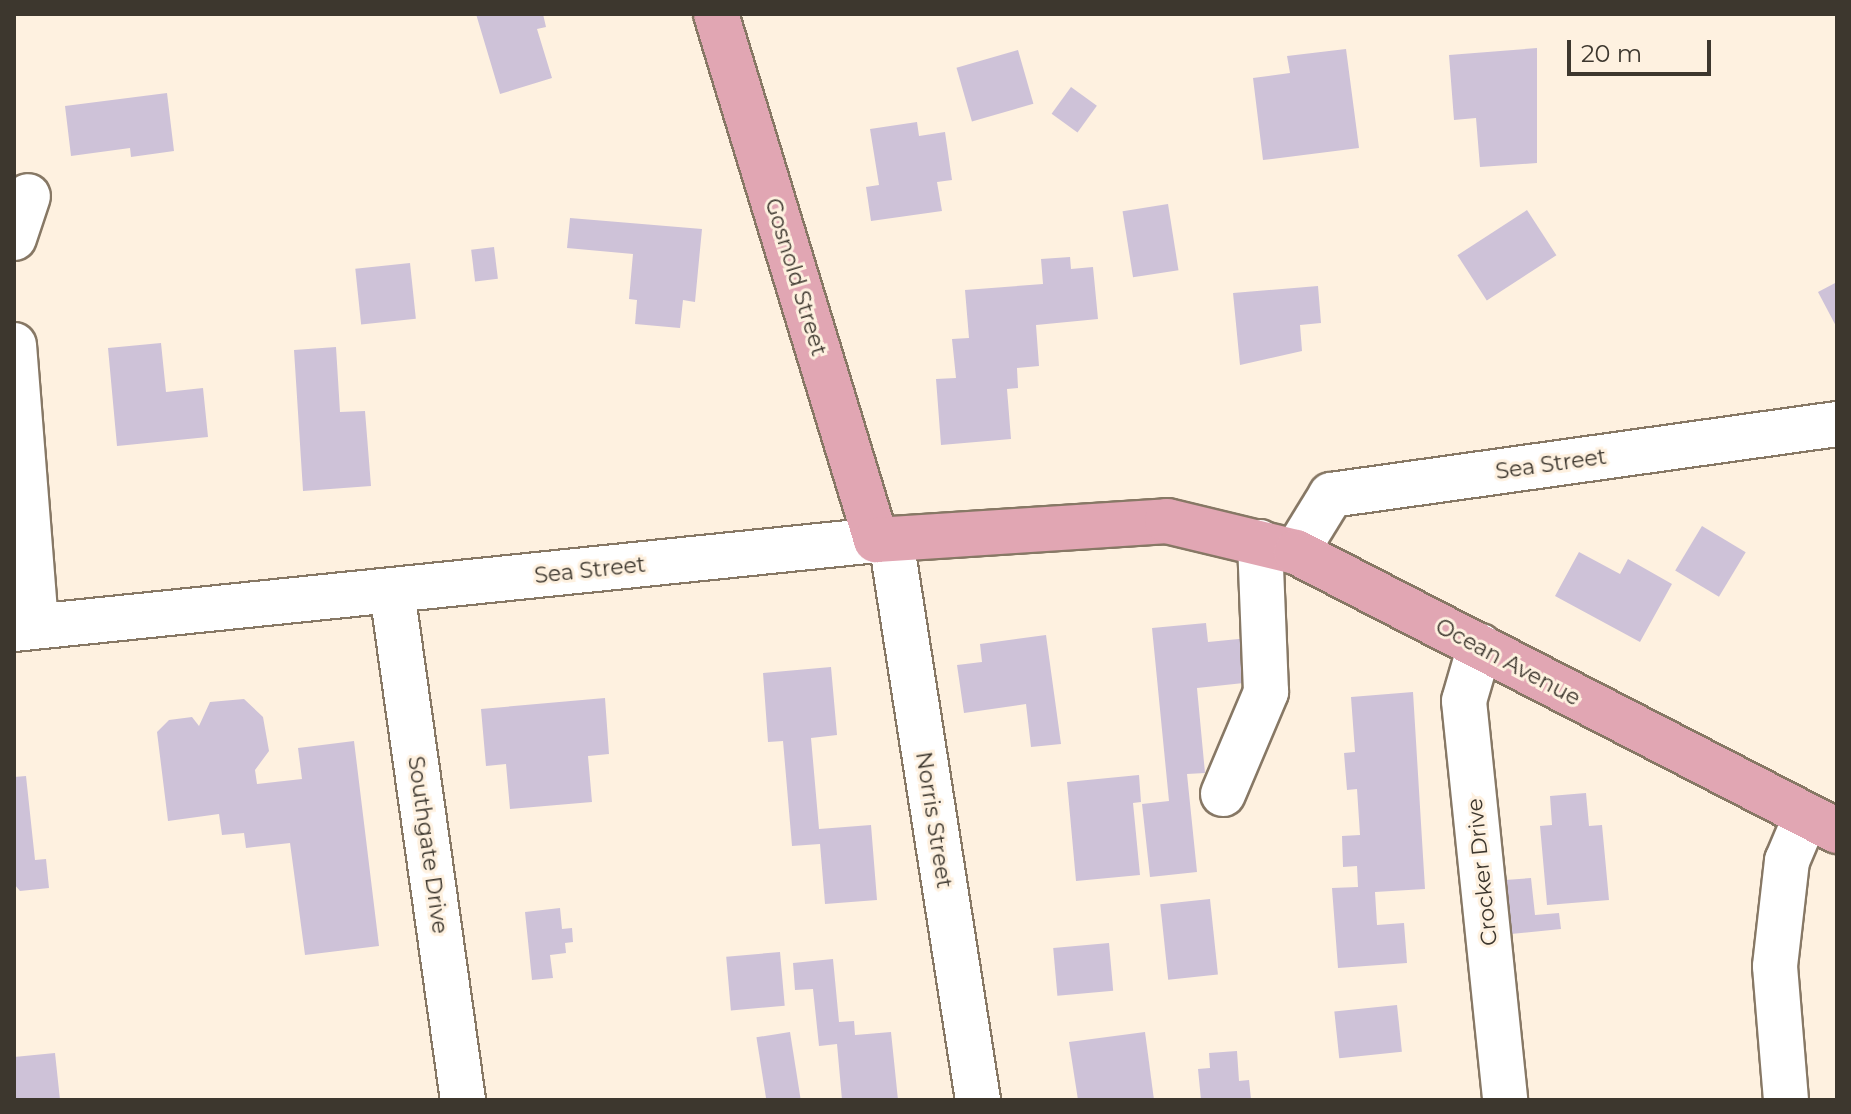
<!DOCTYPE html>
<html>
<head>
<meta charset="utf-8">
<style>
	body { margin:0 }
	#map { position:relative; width:1851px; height:1114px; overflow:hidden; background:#fef1e0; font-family:Montserrat,sans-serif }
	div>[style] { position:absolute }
	.building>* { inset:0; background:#cec2d8; transform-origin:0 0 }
	.roads { filter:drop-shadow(2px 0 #877865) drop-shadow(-2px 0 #877865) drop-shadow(0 2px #877865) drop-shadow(0 -2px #877865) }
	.minor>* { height:44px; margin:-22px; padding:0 22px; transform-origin:22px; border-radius:22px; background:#fff }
	.major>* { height:44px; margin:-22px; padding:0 22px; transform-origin:22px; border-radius:22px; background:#e1a6b3 }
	span { translate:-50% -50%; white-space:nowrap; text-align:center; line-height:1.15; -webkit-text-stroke:6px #fef1e0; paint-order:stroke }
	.street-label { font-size:22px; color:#3d372e }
	.frame { position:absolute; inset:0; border:16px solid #3d372e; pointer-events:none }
	.scale { position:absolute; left:1567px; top:40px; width:144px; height:36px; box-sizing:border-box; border:4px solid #3d372e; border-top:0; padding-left:10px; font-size:24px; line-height:28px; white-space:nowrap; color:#3d372e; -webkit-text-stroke:6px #fef1e0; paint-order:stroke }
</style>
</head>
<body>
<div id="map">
	<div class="building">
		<i style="clip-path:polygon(476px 14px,543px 14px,546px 27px,537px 29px,552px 78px,500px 94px)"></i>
		<i style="clip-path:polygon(1537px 48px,1537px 163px,1480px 167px,1476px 118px,1454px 120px,1449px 55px)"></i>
		<i style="clip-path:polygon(1346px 49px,1359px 148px,1263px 160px,1253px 78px,1290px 73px,1287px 56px)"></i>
		<i style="left:1018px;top:50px;width:56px;height:64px;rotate:74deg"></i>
		<i style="left:1071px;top:87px;width:32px;height:33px;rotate:36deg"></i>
		<i style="clip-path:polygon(167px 93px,174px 151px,131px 157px,130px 148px,71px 156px,65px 106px)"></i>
		<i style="clip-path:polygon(917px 122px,919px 136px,945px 132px,952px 180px,937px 182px,942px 211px,871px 221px,866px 187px,879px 185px,870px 129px)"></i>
		<i style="left:1168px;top:204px;width:67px;height:46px;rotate:81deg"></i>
		<i style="left:1527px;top:210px;width:54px;height:83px;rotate:57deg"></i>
		<i style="clip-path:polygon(570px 218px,702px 229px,695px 302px,683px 300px,680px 328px,635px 324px,637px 300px,629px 299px,633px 254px,567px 248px)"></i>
		<i style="left:494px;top:247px;width:32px;height:23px;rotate:83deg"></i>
		<i style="clip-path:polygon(1070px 257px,1071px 269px,1093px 267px,1098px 319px,1036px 325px,1039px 366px,1017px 368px,1018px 388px,1007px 389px,1011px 439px,941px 445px,936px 379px,956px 378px,952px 339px,969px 338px,965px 290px,1043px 284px,1041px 259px)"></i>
		<i style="left:410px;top:263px;width:56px;height:55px;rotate:84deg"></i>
		<i style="clip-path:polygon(1837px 282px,1837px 328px,1818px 292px)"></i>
		<i style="clip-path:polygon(1318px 286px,1321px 323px,1300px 325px,1302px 351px,1240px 365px,1233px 293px)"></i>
		<i style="clip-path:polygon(161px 343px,166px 392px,203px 388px,208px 437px,117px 446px,108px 348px)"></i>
		<i style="clip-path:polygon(336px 347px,340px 412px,365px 411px,371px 486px,303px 491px,294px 350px)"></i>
		<i style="left:1702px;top:526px;width:51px;height:52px;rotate:31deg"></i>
		<i style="clip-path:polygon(1579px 552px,1620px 574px,1628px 559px,1672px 584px,1640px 642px,1555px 596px)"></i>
		<i style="clip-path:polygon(1206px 623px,1208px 642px,1249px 638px,1253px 682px,1197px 688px,1205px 773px,1187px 774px,1197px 872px,1150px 877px,1142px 804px,1169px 801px,1152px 628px)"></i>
		<i style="clip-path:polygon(1046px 635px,1061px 744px,1031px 747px,1026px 704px,964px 713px,957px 665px,982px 662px,980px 644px)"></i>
		<i style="clip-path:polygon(831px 667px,837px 735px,811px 738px,819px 829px,871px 825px,877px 900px,825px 904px,820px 844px,792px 846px,783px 741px,768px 742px,763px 673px)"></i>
		<i style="clip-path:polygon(1413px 692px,1425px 889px,1375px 892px,1377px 925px,1404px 923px,1407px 963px,1338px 968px,1332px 888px,1358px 887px,1357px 866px,1343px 867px,1342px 836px,1360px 835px,1357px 789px,1347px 790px,1344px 753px,1355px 752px,1351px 697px)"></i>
		<i style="clip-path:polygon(605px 698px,609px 754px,588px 756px,592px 802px,510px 809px,506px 764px,486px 766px,481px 709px)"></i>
		<i style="clip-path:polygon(244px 699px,263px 717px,269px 751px,255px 770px,257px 784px,302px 779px,298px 748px,354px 741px,379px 946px,305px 955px,290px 843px,246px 848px,244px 833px,222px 835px,219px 814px,168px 821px,157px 732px,169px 720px,192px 717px,199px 726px,210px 702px)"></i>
		<i style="clip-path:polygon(1139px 775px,1141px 802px,1133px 803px,1140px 875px,1076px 881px,1067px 782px)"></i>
		<i style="clip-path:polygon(26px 776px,35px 860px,46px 859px,49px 888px,20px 891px,14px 884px,14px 777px)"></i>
		<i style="clip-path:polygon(1586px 793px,1589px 826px,1602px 825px,1609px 900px,1547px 905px,1540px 826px,1552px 825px,1550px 796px)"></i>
		<i style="clip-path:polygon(1531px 878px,1535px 915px,1559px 913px,1561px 929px,1511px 934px,1505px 880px)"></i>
		<i style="left:1210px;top:899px;width:76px;height:50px;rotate:84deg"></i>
		<i style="clip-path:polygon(560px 908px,562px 929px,572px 928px,573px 942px,565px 943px,566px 953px,550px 955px,553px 978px,532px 980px,525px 912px)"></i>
		<i style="left:1109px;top:943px;width:48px;height:56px;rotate:85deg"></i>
		<i style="left:780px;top:952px;width:54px;height:54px;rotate:85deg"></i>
		<i style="clip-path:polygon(833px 959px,839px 1022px,854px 1021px,855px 1035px,891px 1032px,898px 1100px,842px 1100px,837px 1044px,819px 1046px,813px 989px,795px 990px,793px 963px)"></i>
		<i style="left:1397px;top:1005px;width:47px;height:63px;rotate:84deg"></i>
		<i style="left:790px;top:1032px;width:69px;height:34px;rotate:81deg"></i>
		<i style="clip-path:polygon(1145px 1032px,1154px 1100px,1078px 1100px,1069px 1042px)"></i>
		<i style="clip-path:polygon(1237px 1051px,1239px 1081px,1249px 1080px,1251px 1099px,1201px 1100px,1198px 1069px,1210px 1068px,1209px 1053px)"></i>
		<i style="clip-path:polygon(55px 1053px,60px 1100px,14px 1100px,14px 1057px)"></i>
	</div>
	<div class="roads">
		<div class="minor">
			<i style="left:14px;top:238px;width:44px;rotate:-71.6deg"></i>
			<i style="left:14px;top:345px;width:282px;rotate:85.5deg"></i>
			<i style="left:891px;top:540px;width:567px;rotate:81.17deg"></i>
			<i style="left:1296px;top:552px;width:67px;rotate:-58.4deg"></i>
			<i style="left:1331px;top:495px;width:511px;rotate:-7.99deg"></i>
			<i style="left:392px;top:591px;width:514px;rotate:82.06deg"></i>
			<i style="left:14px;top:629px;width:867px;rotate:-5.89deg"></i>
			<i style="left:1480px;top:646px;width:57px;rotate:106.2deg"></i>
			<i style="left:1464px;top:701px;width:401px;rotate:84.1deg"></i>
			<i style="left:1223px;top:794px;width:111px;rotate:-67.1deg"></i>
			<i style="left:1266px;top:692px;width:150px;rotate:-92.3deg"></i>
			<i style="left:1786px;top:1100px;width:134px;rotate:-94.7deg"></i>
			<i style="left:1775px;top:966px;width:106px;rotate:-83.5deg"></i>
			<i style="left:1787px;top:861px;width:49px;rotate:-67.1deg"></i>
		</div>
		<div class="major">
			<i style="left:716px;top:14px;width:550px;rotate:73.08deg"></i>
			<i style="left:876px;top:540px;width:292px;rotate:-3.7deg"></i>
			<i style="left:1167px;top:521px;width:133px;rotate:13.5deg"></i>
			<i style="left:1296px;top:552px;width:609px;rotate:27.28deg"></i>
		</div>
	</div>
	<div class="street-label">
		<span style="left:796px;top:277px;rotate:73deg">Gosnold Street</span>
		<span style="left:1551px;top:464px;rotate:-8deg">Sea Street</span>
		<span style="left:590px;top:570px;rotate:-6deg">Sea Street</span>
		<span style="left:1508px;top:662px;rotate:28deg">Ocean Avenue</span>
		<span style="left:934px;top:820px;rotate:81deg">Norris Street</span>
		<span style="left:428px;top:845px;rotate:82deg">Southgate Drive</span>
		<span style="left:1482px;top:872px;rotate:-96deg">Crocker Drive</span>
	</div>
	<div class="frame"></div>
	<div class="scale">20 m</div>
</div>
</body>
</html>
